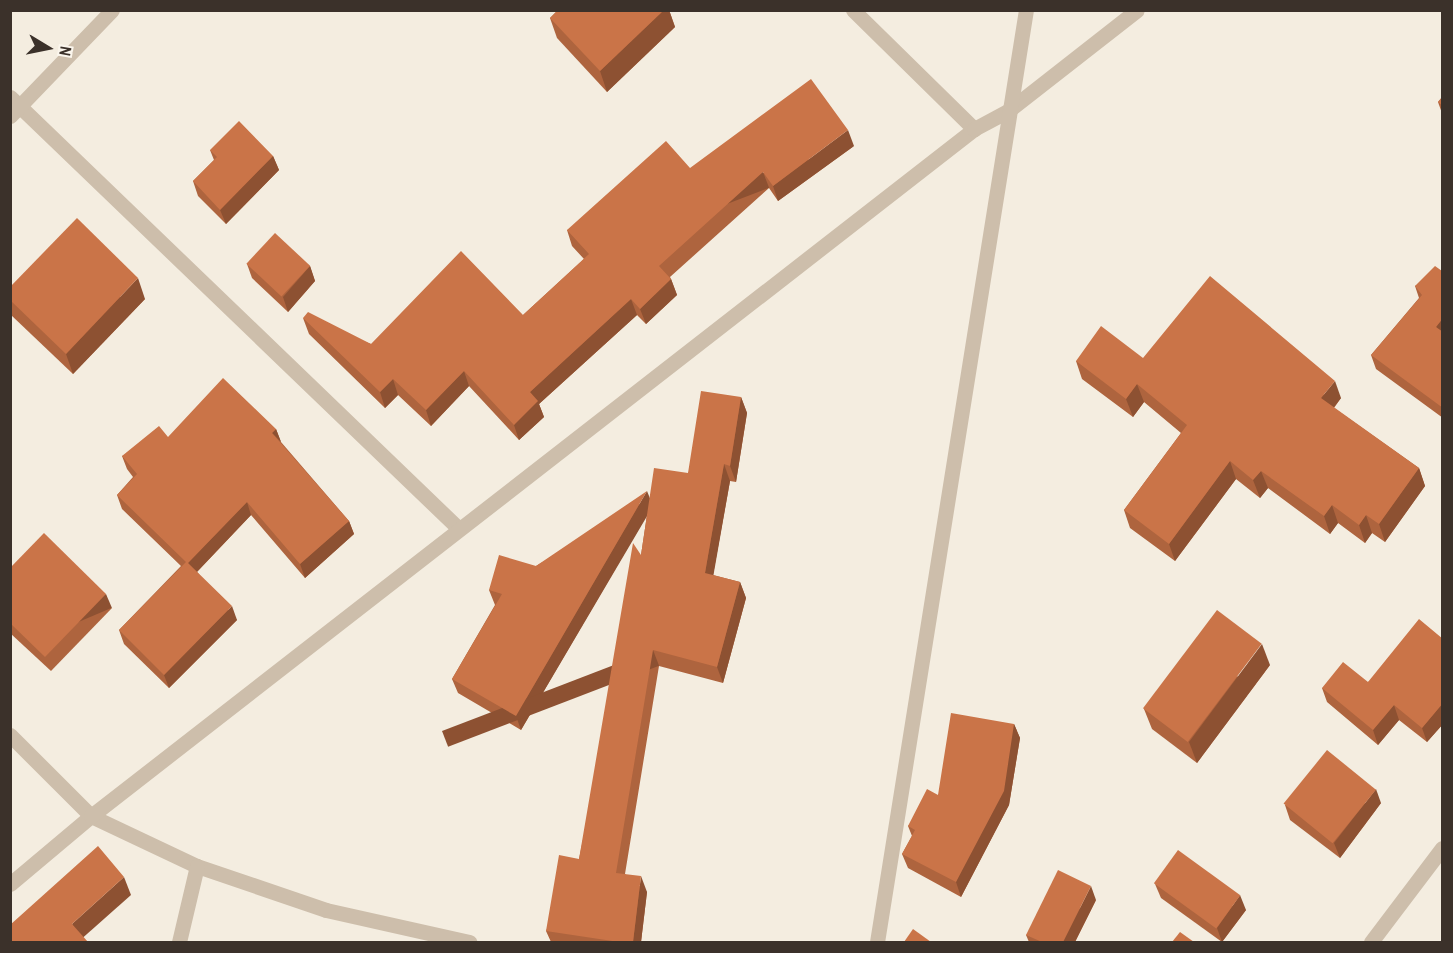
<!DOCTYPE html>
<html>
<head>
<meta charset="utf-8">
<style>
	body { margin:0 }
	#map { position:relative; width:1453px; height:953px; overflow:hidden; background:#f4ede0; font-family:"Archivo Narrow",sans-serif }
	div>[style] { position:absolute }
	.street>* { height:15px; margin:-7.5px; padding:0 7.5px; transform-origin:7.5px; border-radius:7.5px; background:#cdbeab }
	.wall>* { inset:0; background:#ae643e }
	.shaded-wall>* { inset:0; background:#8d5132; transform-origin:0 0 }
	.building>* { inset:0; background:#ca7448; transform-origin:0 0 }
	span { translate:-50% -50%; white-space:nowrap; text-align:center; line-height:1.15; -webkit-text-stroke:4.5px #fbf6ed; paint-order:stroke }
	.frame { position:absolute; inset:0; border:12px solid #3b312a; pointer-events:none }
	.north { position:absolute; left:18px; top:18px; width:60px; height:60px; -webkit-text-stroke:4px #fbf6ed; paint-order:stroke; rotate:100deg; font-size:16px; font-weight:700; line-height:24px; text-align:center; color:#3b312a }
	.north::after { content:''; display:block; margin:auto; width:21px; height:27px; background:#3b312a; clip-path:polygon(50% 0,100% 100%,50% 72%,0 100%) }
</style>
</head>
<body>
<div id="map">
	<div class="street">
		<i style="left:853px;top:10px;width:170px;rotate:44.5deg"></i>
		<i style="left:10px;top:97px;width:623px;rotate:43.89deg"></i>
		<i style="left:10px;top:116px;width:147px;rotate:-46.1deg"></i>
		<i style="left:10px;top:735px;width:115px;rotate:45deg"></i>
		<i style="left:91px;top:816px;width:117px;rotate:25.3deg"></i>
		<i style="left:197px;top:866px;width:136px;rotate:18.8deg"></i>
		<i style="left:326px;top:910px;width:147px;rotate:12.6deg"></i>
		<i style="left:10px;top:884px;width:106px;rotate:-40deg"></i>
		<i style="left:91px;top:816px;width:1119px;rotate:-37.88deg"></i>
		<i style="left:974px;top:129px;width:40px;rotate:-28deg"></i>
		<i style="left:1009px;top:110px;width:162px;rotate:-38deg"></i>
		<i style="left:179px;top:942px;width:78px;rotate:-76.7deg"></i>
		<i style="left:877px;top:942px;width:944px;rotate:-80.92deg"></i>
		<i style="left:1371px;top:942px;width:118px;rotate:-52.9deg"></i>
	</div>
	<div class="wall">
		<i style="clip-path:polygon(558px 10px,669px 10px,675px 27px,607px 92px,557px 38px,550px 18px)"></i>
		<i style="clip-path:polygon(1443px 96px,1443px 116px,1438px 102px)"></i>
		<i style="clip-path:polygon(854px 146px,778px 201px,769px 188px,670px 277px,671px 279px,677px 295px,646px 324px,637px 315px,539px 404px,544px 417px,519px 440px,469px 386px,431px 426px,398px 395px,385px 408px,309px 334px,303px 318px,371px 344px,523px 315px,584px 259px,572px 246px,567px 230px)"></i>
		<i style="clip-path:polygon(210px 150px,273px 156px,279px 170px,226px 224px,198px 196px,193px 181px,214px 160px)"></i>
		<i style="clip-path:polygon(247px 264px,310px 266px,315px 281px,288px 312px,252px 278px)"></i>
		<i style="clip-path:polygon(1443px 270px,1443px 418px,1376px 369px,1371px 355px,1419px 298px,1415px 286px)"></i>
		<i style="clip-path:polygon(10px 287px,145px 299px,73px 374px,11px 315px,10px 312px)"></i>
		<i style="clip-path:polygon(1143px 358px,1341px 398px,1334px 408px,1419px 468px,1425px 486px,1385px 542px,1372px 533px,1365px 543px,1338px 523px,1330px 534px,1268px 488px,1260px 498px,1236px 479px,1175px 561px,1130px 528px,1124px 510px,1181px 433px,1144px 402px,1133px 417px,1082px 379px,1076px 361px)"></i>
		<i style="clip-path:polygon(741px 397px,747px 413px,736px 482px,730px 481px,713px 575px,740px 582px,746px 598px,723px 683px,659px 666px,625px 874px,647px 892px,641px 942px,551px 942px,546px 931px,579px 859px,641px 555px,647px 515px,521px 730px,458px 693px,452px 679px,495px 605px,489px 590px,536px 566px,650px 498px,688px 473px)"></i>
		<i style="clip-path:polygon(276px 429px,281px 442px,349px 521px,354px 534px,305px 578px,251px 515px,197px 572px,237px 620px,169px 688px,124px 644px,119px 630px,181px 566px,122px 509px,117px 495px,133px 477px,127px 469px,122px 456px,168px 437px)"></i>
		<i style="clip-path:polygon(10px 568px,112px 608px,51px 671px,10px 633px)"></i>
		<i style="clip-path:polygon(1443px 639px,1443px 724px,1427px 742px,1399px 720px,1378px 745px,1327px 702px,1322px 688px,1368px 682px)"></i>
		<i style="clip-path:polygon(1270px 665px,1197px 763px,1152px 729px,1144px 709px)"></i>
		<i style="clip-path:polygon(1014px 724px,1020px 738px,1009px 805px,961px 897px,908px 868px,902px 854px,912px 836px,908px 826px,938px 795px)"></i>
		<i style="clip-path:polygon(1381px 803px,1340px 858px,1290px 820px,1285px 805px)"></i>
		<i style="clip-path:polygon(1155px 884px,1246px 910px,1222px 942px,1161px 898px)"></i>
		<i style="clip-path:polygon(1096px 900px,1075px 942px,1029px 942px,1026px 935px)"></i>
	</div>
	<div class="shaded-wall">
		<i style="clip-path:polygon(664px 10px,669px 10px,675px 27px,607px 92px,600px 71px)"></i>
		<i style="clip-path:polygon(848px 130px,854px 146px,778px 201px,773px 186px)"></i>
		<i style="clip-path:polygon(273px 156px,279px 170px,226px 224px,220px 210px)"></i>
		<i style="left:763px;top:172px;width:17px;height:140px;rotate:69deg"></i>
		<i style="clip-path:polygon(310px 266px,315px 281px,288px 312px,283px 297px)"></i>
		<i style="clip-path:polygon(138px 278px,145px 299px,73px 374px,66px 354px)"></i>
		<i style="clip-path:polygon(671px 279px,677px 295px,646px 324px,640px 309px)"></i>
		<i style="clip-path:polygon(631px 299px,637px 315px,539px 404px,544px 417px,519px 440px,514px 425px,530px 392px)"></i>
		<i style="clip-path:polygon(1443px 318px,1443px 338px,1436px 327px)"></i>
		<i style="clip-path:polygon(464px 371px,469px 386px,431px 426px,426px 410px)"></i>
		<i style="clip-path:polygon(393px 379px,398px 395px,385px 408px,380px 392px)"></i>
		<i style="clip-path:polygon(1335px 381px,1341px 398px,1327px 416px,1321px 398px)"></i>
		<i style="clip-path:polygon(1137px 384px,1144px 402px,1133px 417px,1126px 399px)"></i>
		<i style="clip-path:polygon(741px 397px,747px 413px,736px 482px,730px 466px)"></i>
		<i style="clip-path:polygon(276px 429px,281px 442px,272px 433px)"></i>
		<i style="clip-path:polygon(1230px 461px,1236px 479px,1175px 561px,1169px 544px)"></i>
		<i style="clip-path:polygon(724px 464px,730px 481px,711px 589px,705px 573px)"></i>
		<i style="clip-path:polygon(1419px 468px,1425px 486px,1385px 542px,1379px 524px)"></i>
		<i style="clip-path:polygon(1261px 471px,1268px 488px,1260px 498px,1253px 480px)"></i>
		<i style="clip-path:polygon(647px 491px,653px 506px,521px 730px,516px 716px)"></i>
		<i style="clip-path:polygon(247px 502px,251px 515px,193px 576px,188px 563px)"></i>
		<i style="clip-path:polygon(1332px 505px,1338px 523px,1330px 534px,1324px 516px)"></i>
		<i style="clip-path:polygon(1366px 515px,1372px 533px,1365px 543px,1359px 525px)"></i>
		<i style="clip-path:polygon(349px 521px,354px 534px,305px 578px,300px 564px)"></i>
		<i style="clip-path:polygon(740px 582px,746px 598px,723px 683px,717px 667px)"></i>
		<i style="left:106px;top:594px;width:15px;height:88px;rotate:67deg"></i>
		<i style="clip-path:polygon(232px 606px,237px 620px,169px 688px,164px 675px)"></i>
		<i style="clip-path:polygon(1262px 644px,1270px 665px,1197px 763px,1189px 742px)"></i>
		<i style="left:653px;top:650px;width:17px;height:226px;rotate:69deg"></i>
		<i style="clip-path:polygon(1443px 703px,1443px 724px,1427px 742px,1422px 728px)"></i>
		<i style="clip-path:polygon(1394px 705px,1399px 720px,1378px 745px,1373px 730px)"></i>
		<i style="clip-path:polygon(1014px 724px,1020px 738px,1009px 805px,961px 897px,956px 882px)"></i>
		<i style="clip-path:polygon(1376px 789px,1381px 803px,1340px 858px,1334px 843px)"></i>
		<i style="clip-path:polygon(641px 876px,647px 892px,641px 942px,633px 942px)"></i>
		<i style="clip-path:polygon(124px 877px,131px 895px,78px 942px,72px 924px)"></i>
		<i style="clip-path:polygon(1091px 886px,1096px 900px,1075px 942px,1063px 942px)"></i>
		<i style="clip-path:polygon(1240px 895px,1246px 910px,1222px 942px,1217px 928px)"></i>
	</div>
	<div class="building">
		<i style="clip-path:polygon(558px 10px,664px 10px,600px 71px,550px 18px)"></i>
		<i style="clip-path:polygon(811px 79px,848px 130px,773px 186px,763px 172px,659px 266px,671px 279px,640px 309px,631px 299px,530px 392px,538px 401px,514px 425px,464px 371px,426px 410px,393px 379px,380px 392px,303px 318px,308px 312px,371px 344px,461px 251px,523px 315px,589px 254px,567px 230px,666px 141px,690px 168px)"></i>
		<i style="clip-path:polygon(1443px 96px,1443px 106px,1438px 102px)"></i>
		<i style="clip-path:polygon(239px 121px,273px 156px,220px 210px,193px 181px,217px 157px,210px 150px)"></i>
		<i style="clip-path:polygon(77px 218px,138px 278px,66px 354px,10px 300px,10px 287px)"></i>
		<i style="left:275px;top:233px;width:48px;height:42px;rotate:43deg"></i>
		<i style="clip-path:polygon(1435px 266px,1442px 271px,1443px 270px,1443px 318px,1436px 327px,1443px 332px,1443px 408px,1371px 355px,1422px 295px,1415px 286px)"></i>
		<i style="clip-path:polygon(1210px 276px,1335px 381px,1321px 398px,1419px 468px,1379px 524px,1366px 515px,1359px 525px,1332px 505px,1324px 516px,1261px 471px,1253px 480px,1230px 461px,1169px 544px,1124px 510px,1187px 425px,1137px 384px,1126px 399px,1076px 361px,1101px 326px,1143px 358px)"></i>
		<i style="clip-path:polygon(223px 378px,276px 429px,272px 433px,349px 521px,300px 564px,247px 502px,188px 563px,232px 606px,164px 675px,119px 630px,186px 562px,117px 495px,137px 474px,122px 456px,159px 426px,168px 437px)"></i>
		<i style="clip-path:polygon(701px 391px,741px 397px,730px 466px,724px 464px,705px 573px,740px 582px,717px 667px,653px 650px,616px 873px,641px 876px,633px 942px,619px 942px,546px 931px,559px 855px,579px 859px,633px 543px,641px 555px,654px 468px,688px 473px)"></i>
		<i style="clip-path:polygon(647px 491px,516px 716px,452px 679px,502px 594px,489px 590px,499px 555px,536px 566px)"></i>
		<i style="clip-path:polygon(44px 533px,106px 594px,45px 657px,10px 623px,10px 568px)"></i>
		<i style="left:1217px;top:610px;width:56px;height:123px;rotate:37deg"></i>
		<i style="clip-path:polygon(1419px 619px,1443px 639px,1443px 703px,1422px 728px,1394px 705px,1373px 730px,1322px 688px,1343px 662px,1368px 682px)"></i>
		<i style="clip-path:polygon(951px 713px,1014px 724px,1004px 791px,956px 882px,902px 854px,915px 830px,908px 826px,927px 789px,938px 795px)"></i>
		<i style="left:1327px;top:750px;width:63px;height:69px;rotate:39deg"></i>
		<i style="clip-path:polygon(98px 846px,124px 877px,72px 924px,88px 942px,10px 942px,10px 925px)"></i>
		<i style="left:1178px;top:850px;width:77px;height:41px;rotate:36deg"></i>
		<i style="clip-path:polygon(1058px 870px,1091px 886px,1063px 942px,1042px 942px,1026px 935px)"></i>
		<i style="clip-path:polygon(913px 929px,931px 942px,904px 942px)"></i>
		<i style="clip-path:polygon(1180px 932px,1194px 942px,1172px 942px)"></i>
	</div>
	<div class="frame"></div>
	<div class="north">N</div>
</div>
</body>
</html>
